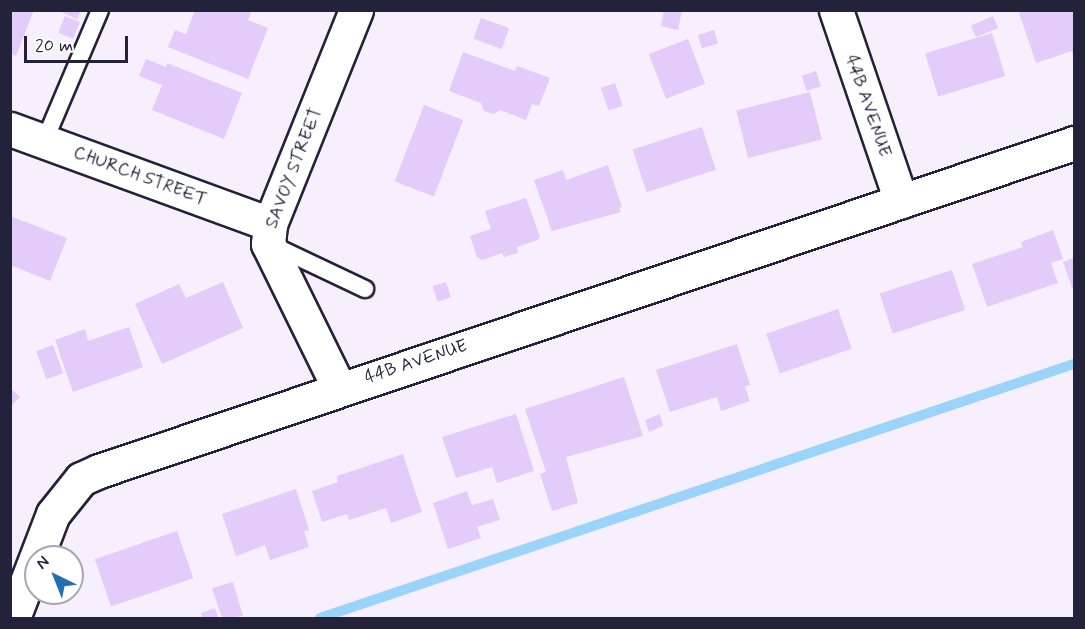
<!DOCTYPE html>
<html>
<head>
<meta charset="utf-8">
<style>
	body { margin:0 }
	#map { position:relative; width:1085px; height:629px; overflow:hidden; background:#f7effe; font-family:Mynerve,sans-serif }
	div>[style] { position:absolute }
	.stream>* { height:10px; margin:-5px; padding:0 5px; transform-origin:5px; border-radius:5px; background:#9ad4fa }
	.building>* { inset:0; background:#e3cbfa; transform-origin:0 0 }
	.roads { filter:drop-shadow(2px 0 #22223b) drop-shadow(-2px 0 #22223b) drop-shadow(0 2px #22223b) drop-shadow(0 -2px #22223b) }
	.lane>* { height:16px; margin:-8px; padding:0 8px; transform-origin:8px; border-radius:8px; background:#fff }
	.street>* { height:33px; margin:-16.5px; padding:0 16.5px; transform-origin:16.5px; border-radius:16.5px; background:#fff }
	span { translate:-50% -50%; white-space:nowrap; text-align:center; line-height:1.15; -webkit-text-stroke:5px #fff; paint-order:stroke }
	.street-label { font-size:18px; color:#22223b }
	.frame { position:absolute; inset:0; border:12px solid #22223b; pointer-events:none }
	.north { position:absolute; left:24px; top:545px; width:60px; height:60px; box-sizing:border-box; background:#fff; border:2px solid #a7a7b1; border-radius:50%; rotate:317deg; font-size:16px; font-weight:700; line-height:24px; text-align:center; color:#22223b }
	.north::after { content:''; display:block; margin:auto; width:21px; height:27px; background:#1f6fb2; clip-path:polygon(50% 0,100% 100%,50% 72%,0 100%) }
	.scale { position:absolute; left:24px; top:36px; width:104px; height:27px; box-sizing:border-box; border:3px solid #22223b; border-top:0; padding-left:8px; font-size:18px; line-height:21px; white-space:nowrap; color:#22223b; -webkit-text-stroke:4px #fff; paint-order:stroke }
</style>
</head>
<body>
<div id="map">
	<div class="stream">
		<i style="left:320px;top:618px;width:796px;rotate:-18.62deg"></i>
	</div>
	<div class="building">
		<i style="clip-path:polygon(10px 10px,34px 10px,16px 56px,10px 53px)"></i>
		<i style="clip-path:polygon(57px 10px,81px 10px,77px 19px)"></i>
		<i style="clip-path:polygon(195px 10px,252px 10px,248px 20px,268px 28px,248px 79px,168px 47px,175px 30px,186px 34px)"></i>
		<i style="clip-path:polygon(664px 10px,682px 10px,678px 30px,661px 26px)"></i>
		<i style="clip-path:polygon(1018px 10px,1074px 10px,1074px 58px,1072px 51px,1036px 63px)"></i>
		<i style="left:65px;top:16px;width:16px;height:18px;rotate:22deg"></i>
		<i style="left:993px;top:16px;width:13px;height:24px;rotate:67deg"></i>
		<i style="left:481px;top:18px;width:30px;height:22px;rotate:20deg"></i>
		<i style="left:714px;top:30px;width:14px;height:17px;rotate:73deg"></i>
		<i style="left:992px;top:33px;width:45px;height:70px;rotate:73deg"></i>
		<i style="left:688px;top:39px;width:48px;height:42px;rotate:69deg"></i>
		<i style="clip-path:polygon(463px 52px,515px 71px,517px 66px,550px 78px,539px 106px,532px 104px,526px 120px,500px 110px,494px 114px,484px 111px,481px 103px,449px 91px)"></i>
		<i style="clip-path:polygon(146px 59px,166px 67px,167px 63px,242px 93px,224px 139px,152px 110px,162px 85px,139px 76px)"></i>
		<i style="left:816px;top:71px;width:16px;height:15px;rotate:72deg"></i>
		<i style="left:615px;top:83px;width:24px;height:15px;rotate:71deg"></i>
		<i style="left:810px;top:92px;width:49px;height:76px;rotate:76deg"></i>
		<i style="left:424px;top:105px;width:42px;height:82px;rotate:21deg"></i>
		<i style="left:702px;top:127px;width:45px;height:73px;rotate:72deg"></i>
		<i style="clip-path:polygon(608px 165px,622px 207px,619px 208px,621px 212px,552px 231px,534px 180px,563px 170px,566px 180px)"></i>
		<i style="clip-path:polygon(526px 198px,540px 237px,537px 240px,517px 247px,518px 253px,504px 257px,502px 253px,482px 260px,477px 257px,470px 236px,491px 229px,485px 211px)"></i>
		<i style="clip-path:polygon(10px 216px,67px 238px,50px 281px,10px 265px)"></i>
		<i style="clip-path:polygon(1053px 230px,1063px 259px,1051px 263px,1058px 283px,987px 307px,972px 264px,1023px 247px,1021px 242px)"></i>
		<i style="clip-path:polygon(1074px 258px,1074px 287px,1072px 288px,1063px 262px)"></i>
		<i style="left:952px;top:270px;width:42px;height:76px;rotate:72deg"></i>
		<i style="clip-path:polygon(223px 282px,243px 328px,162px 364px,135px 304px,179px 284px,186px 298px)"></i>
		<i style="left:446px;top:282px;width:16px;height:14px;rotate:72deg"></i>
		<i style="left:838px;top:309px;width:42px;height:76px;rotate:71deg"></i>
		<i style="clip-path:polygon(129px 327px,143px 367px,73px 392px,55px 340px,85px 329px,88px 341px)"></i>
		<i style="clip-path:polygon(737px 344px,750px 385px,745px 386px,750px 401px,721px 411px,717px 397px,670px 412px,656px 370px)"></i>
		<i style="left:53px;top:345px;width:30px;height:18px;rotate:70deg"></i>
		<i style="clip-path:polygon(624px 377px,643px 436px,566px 457px,578px 503px,552px 511px,540px 474px,546px 472px,525px 409px)"></i>
		<i style="clip-path:polygon(10px 388px,20px 397px,10px 407px)"></i>
		<i style="clip-path:polygon(516px 414px,534px 471px,497px 483px,492px 467px,456px 478px,442px 437px)"></i>
		<i style="clip-path:polygon(660px 414px,663px 426px,649px 432px,645px 420px)"></i>
		<i style="clip-path:polygon(403px 454px,422px 512px,391px 523px,386px 508px,349px 520px,347px 514px,322px 522px,312px 491px,338px 482px,337px 476px)"></i>
		<i style="clip-path:polygon(296px 489px,309px 530px,304px 531px,309px 547px,270px 560px,265px 545px,236px 556px,222px 514px)"></i>
		<i style="clip-path:polygon(467px 491px,472px 505px,493px 499px,500px 520px,477px 527px,481px 538px,448px 549px,433px 503px)"></i>
		<i style="left:177px;top:531px;width:50px;height:87px;rotate:71deg"></i>
		<i style="clip-path:polygon(233px 582px,243px 616px,222px 618px,212px 588px)"></i>
		<i style="clip-path:polygon(215px 608px,218px 618px,203px 618px,201px 613px)"></i>
	</div>
	<div class="roads">
		<div class="lane">
			<i style="left:44px;top:142px;width:143px;rotate:-67deg"></i>
			<i style="left:272px;top:245px;width:103px;rotate:25.3deg"></i>
		</div>
		<div class="street">
			<i style="left:836px;top:10px;width:202px;rotate:71.2deg"></i>
			<i style="left:10px;top:129px;width:277px;rotate:20.1deg"></i>
			<i style="left:339px;top:388px;width:161px;rotate:-116.2deg"></i>
			<i style="left:268px;top:244px;width:20px;rotate:-84deg"></i>
			<i style="left:270px;top:224px;width:231px;rotate:-68.1deg"></i>
			<i style="left:13px;top:618px;width:111px;rotate:-69deg"></i>
			<i style="left:53px;top:514px;width:45px;rotate:-51.3deg"></i>
			<i style="left:81px;top:479px;width:20px;rotate:-24deg"></i>
			<i style="left:99px;top:471px;width:1029px;rotate:-18.59deg"></i>
		</div>
	</div>
	<div class="street-label">
		<span style="left:868px;top:106px;rotate:71deg">44B AVENUE</span>
		<span style="left:294px;top:168px;rotate:-69deg">SAVOY STREET</span>
		<span style="left:140px;top:176px;rotate:20deg">CHURCH STREET</span>
		<span style="left:416px;top:362px;rotate:-18deg">44B AVENUE</span>
	</div>
	<div class="frame"></div>
	<div class="north">N</div>
	<div class="scale">20 m</div>
</div>
</body>
</html>
